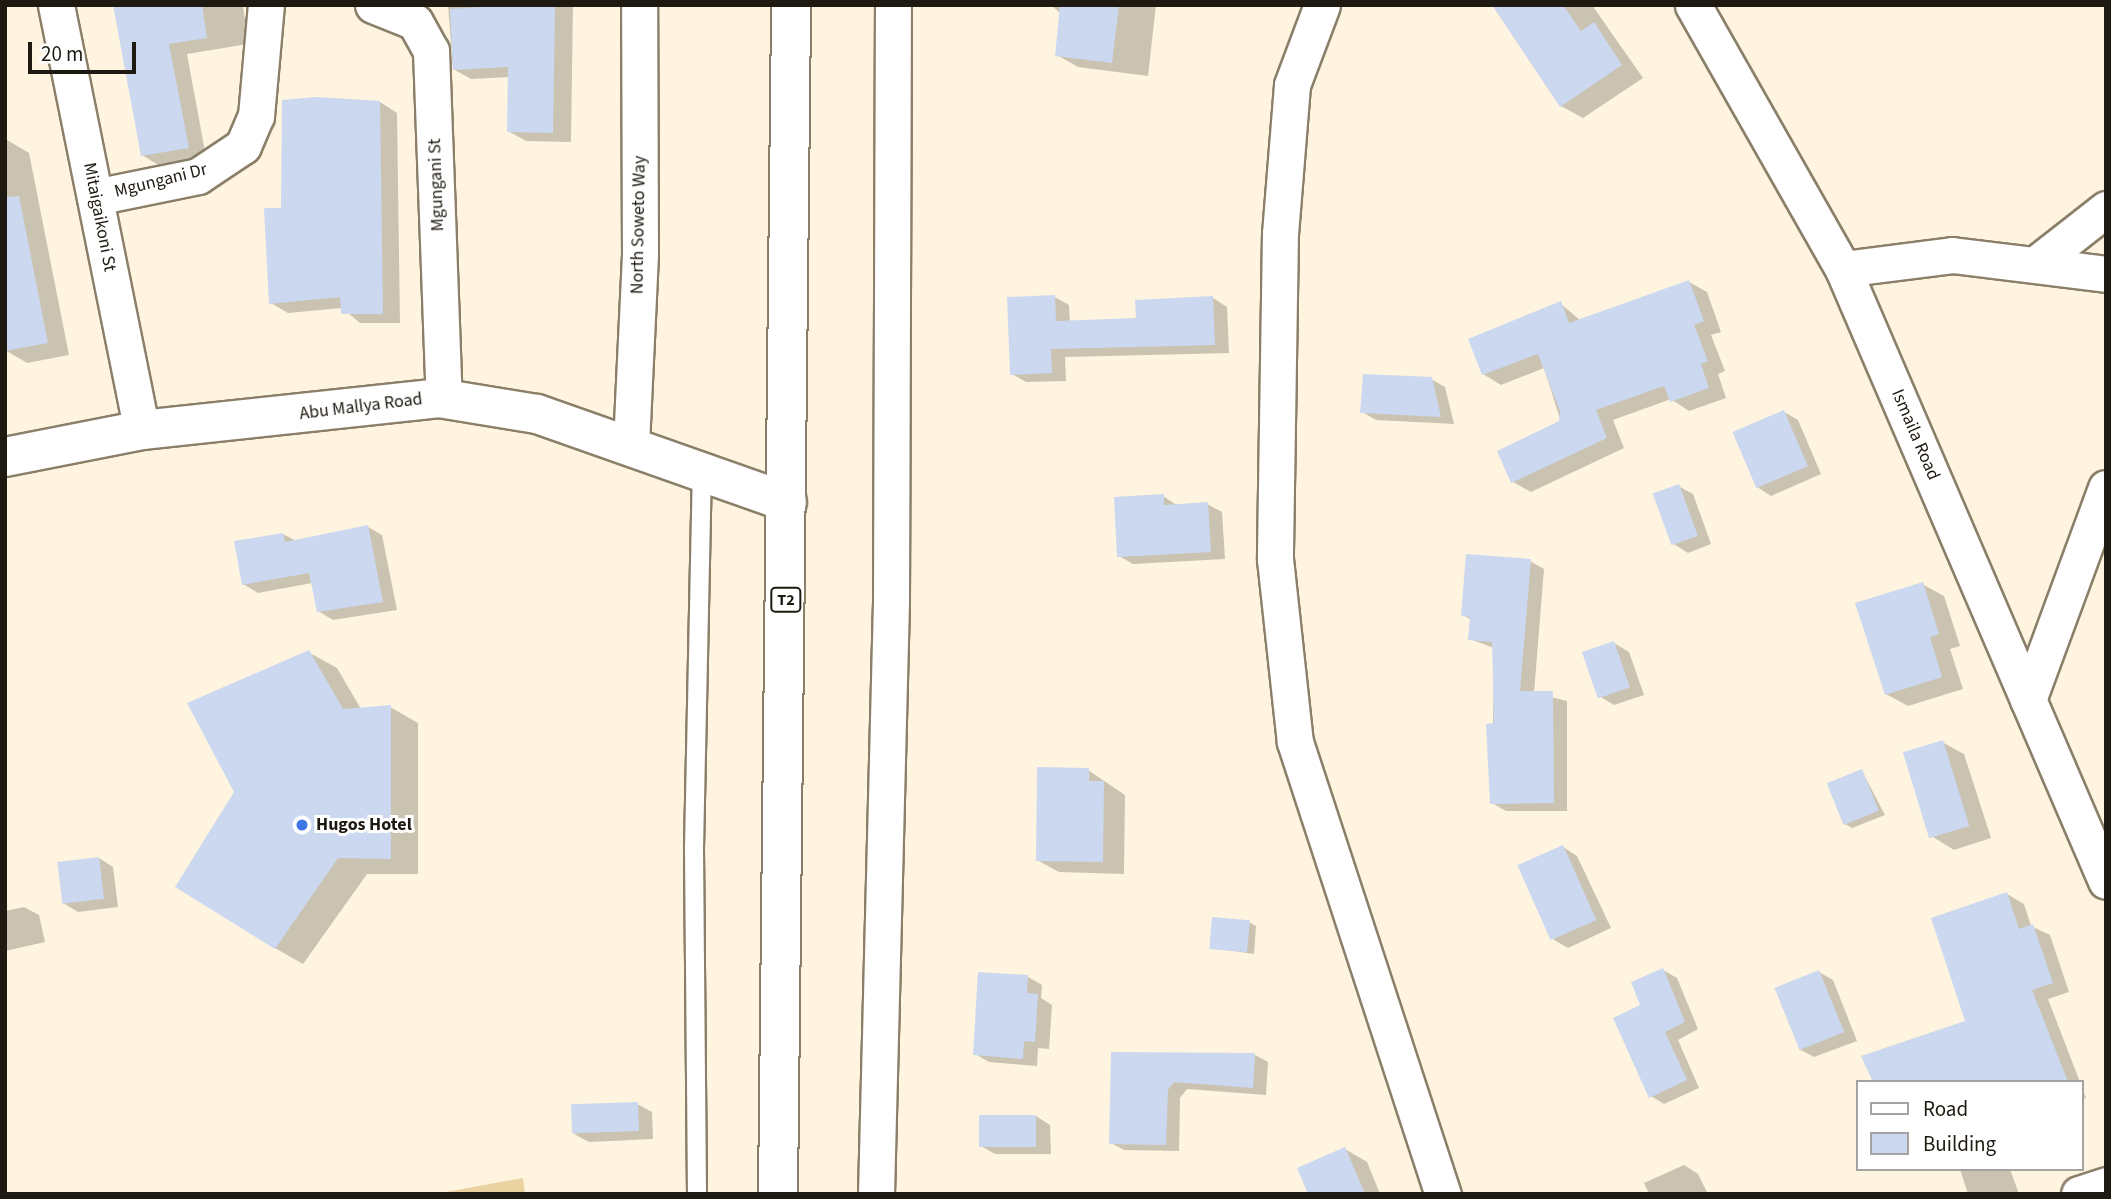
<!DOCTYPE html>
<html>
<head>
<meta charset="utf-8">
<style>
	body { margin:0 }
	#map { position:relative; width:2111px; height:1199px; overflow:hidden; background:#fef4df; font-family:"Source Sans 3",sans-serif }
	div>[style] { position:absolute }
	.green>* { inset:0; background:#ebd2a1 }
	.shadow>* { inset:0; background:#0003 }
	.building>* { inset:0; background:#cbd8f0; transform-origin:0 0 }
	.roads { filter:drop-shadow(2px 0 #8b7f69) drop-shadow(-2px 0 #8b7f69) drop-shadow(0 2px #8b7f69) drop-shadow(0 -2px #8b7f69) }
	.service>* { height:18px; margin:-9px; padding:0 9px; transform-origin:9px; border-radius:9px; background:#fff }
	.minor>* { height:35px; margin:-17.5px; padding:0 17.5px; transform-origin:17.5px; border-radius:17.5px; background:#fff }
	.secondary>* { height:38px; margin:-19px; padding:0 19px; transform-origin:19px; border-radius:19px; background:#fff }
	.trunk>* { height:38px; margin:-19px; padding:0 19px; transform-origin:19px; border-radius:19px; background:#fff }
	.dots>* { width:19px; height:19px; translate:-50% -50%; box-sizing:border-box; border:4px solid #fff; border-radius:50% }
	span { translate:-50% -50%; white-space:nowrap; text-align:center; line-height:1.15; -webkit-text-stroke:6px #fff; paint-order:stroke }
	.shield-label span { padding:2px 5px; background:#fff; border:2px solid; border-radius:5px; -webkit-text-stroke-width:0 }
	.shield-label { font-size:16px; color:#1e1a11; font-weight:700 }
	.street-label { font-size:18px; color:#1e1a11 }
	.poi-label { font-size:18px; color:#1e1a11; font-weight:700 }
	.left { translate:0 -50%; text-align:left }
	.frame { position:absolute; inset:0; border:7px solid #1e1a11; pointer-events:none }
	.legend { position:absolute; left:1856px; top:1080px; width:228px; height:91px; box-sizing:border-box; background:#fff; border:2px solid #a5a3a0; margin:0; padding:9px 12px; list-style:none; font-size:21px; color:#1e1a11 }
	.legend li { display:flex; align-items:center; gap:14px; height:35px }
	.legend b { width:35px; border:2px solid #a5a3a0 }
	.scale { position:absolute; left:28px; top:42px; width:108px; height:32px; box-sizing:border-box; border:4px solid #1e1a11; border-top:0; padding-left:9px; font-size:21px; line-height:24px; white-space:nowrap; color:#1e1a11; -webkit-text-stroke:5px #fff; paint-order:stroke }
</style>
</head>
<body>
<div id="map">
	<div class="green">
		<i style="clip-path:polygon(523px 1178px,525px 1194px,435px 1194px)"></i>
	</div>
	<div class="shadow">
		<i style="clip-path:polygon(114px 5px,243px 5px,248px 44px,187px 54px,206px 157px,160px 166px,142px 155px)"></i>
		<i style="clip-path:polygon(448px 5px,573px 5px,571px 142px,526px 141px,508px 131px,509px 77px,471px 79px,453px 69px)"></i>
		<i style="clip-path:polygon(1051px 5px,1156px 5px,1148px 76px,1078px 67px,1057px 55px,1061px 14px)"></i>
		<i style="clip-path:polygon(1494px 5px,1592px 5px,1643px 78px,1583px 118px,1561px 106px)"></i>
		<i style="clip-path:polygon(380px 102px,397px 113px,400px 323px,360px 323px,342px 308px,288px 313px,271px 303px,283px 209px)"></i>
		<i style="clip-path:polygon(7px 140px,29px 153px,69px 355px,27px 363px,5px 350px)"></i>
		<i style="clip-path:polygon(1689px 282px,1707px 292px,1721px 332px,1711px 335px,1725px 371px,1718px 374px,1726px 398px,1689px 411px,1671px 399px,1613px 420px,1624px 448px,1531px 492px,1513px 482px,1561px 422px,1544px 368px,1501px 385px,1483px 374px,1560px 303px,1581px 321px)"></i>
		<i style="clip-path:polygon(1055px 297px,1069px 305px,1070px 322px,1138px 319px,1213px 298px,1227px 307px,1229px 353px,1065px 357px,1066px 381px,1026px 382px,1012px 374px)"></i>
		<i style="clip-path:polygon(1431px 379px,1445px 387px,1454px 424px,1376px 420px,1362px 412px)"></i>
		<i style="clip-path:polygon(1784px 412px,1798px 420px,1821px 474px,1771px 496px,1757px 487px)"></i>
		<i style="clip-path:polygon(1678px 486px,1693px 494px,1711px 544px,1688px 553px,1674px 544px)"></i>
		<i style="clip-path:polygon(1163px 496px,1178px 506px,1207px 504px,1222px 512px,1225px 559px,1133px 564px,1119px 556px)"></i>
		<i style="clip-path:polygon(368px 527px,382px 535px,397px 610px,333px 620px,318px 611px,312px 583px,258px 593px,243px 584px,283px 534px,296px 541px)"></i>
		<i style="clip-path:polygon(1530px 561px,1544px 569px,1534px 693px,1567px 701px,1567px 811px,1506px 811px,1492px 803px,1494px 648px,1470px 639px,1472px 620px,1463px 615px)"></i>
		<i style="clip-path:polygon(1922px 584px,1944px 596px,1960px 646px,1950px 649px,1963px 689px,1908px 706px,1886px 694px)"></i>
		<i style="clip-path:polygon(1614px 643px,1629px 652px,1644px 695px,1614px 705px,1599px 696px)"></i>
		<i style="clip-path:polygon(308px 652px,337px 668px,361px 709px,390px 707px,418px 723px,418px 874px,367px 874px,303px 964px,275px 948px,236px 792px)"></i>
		<i style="clip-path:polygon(1942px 742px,1964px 754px,1991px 838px,1954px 850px,1933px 837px)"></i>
		<i style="clip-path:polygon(1088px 770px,1125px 795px,1124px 874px,1059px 872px,1037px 860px)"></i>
		<i style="clip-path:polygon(1862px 771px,1885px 815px,1852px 828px,1845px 824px)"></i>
		<i style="clip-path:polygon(1563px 847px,1577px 856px,1611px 928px,1568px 948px,1554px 940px)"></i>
		<i style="clip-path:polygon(99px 858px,113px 867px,118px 907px,78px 912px,63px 903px)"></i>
		<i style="clip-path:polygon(2007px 894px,2024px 904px,2031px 926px,2050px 935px,2069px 992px,2048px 999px,2080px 1082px,1874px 1082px,1967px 1022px)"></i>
		<i style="clip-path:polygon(24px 907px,39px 915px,45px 942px,5px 951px,5px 911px)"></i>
		<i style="clip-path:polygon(1249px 922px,1256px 926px,1254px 954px,1212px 948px)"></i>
		<i style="clip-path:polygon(1663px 970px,1677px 978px,1698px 1029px,1678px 1040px,1699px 1088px,1664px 1104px,1651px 1096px,1643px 1006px)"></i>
		<i style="clip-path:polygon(1819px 972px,1833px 980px,1857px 1041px,1814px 1057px,1799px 1049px)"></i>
		<i style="clip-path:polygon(1028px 977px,1042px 985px,1041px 998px,1052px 1005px,1049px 1049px,1038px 1048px,1037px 1066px,989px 1062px,975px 1054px)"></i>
		<i style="clip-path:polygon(1113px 1054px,1255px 1055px,1268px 1062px,1266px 1095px,1187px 1089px,1180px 1098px,1179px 1151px,1124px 1150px,1111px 1143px)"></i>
		<i style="clip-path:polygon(2081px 1085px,2086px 1098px,2081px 1100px)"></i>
		<i style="clip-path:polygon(637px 1104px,652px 1112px,653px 1139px,589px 1142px,574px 1134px)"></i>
		<i style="clip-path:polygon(1036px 1116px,1050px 1125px,1051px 1154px,995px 1154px,981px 1146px)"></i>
		<i style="clip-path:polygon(1345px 1149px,1367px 1162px,1380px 1194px,1310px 1194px)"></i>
		<i style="clip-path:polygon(1684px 1165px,1698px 1174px,1708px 1194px,1649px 1194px,1644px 1183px)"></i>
		<i style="clip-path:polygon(1960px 1169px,2010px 1169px,2019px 1194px,1968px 1194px)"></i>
	</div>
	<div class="building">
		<i style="clip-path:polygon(113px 5px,202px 5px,207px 38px,169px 44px,189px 148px,141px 156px)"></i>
		<i style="clip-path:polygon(509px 5px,555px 5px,553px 133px,507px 132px,508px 67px,453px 70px,450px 9px)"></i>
		<i style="clip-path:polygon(1060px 5px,1119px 5px,1112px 63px,1055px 56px)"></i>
		<i style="clip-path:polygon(1492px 5px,1563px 5px,1581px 31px,1594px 22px,1622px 65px,1560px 107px)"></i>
		<i style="clip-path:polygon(316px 97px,380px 101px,383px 314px,341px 314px,340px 297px,269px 304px,264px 208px,281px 208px,282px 100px)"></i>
		<i style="clip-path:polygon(19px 196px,48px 343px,5px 351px,5px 197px)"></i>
		<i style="clip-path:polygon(1689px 280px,1704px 321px,1694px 325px,1708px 361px,1701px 364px,1709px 388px,1670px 402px,1664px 386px,1596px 410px,1607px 438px,1511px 483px,1497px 451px,1559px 421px,1560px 411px,1538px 354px,1482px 375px,1468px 339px,1561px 301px,1569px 323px)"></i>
		<i style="clip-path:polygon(1055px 295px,1056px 321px,1136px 318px,1135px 300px,1213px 296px,1215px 345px,1051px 349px,1052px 373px,1010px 375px,1007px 297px)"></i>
		<i style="clip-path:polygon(1363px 374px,1432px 377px,1441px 417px,1360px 413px)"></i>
		<i style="left:1784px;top:410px;width:61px;height:56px;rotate:67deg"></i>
		<i style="left:1679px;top:484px;width:55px;height:28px;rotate:70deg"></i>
		<i style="clip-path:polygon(1164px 494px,1164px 505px,1208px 502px,1211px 552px,1117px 557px,1114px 497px)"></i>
		<i style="clip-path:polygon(368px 525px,383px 602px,317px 612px,309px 573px,242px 585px,234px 541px,283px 533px,285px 542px)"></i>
		<i style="clip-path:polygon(1466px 554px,1531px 559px,1520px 691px,1553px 691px,1554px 803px,1490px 804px,1486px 724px,1494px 723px,1492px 642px,1468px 640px,1470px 617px,1461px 616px)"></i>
		<i style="clip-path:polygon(1923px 582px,1939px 634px,1930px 637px,1942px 677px,1885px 695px,1855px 603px)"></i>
		<i style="left:1614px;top:641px;width:49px;height:34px;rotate:71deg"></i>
		<i style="clip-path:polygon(309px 650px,343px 709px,391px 705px,391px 859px,338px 858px,275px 949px,175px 887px,234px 792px,187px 703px)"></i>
		<i style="left:1943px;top:740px;width:90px;height:42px;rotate:73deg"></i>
		<i style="clip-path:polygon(1037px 767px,1089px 768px,1089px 781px,1104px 781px,1103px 862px,1036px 861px)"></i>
		<i style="left:1862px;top:769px;width:45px;height:38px;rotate:68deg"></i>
		<i style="left:1563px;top:845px;width:82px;height:50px;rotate:66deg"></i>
		<i style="left:99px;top:857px;width:42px;height:42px;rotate:83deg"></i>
		<i style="clip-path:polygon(2007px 892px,2019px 929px,2033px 924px,2053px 983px,2032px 990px,2068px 1082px,1873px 1082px,1861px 1056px,1965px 1021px,1931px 918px)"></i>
		<i style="left:1212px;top:917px;width:38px;height:32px;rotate:5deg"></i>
		<i style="clip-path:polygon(1663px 968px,1685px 1022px,1665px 1032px,1687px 1080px,1649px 1098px,1613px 1018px,1640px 1005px,1631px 982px)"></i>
		<i style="left:1819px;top:970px;width:67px;height:48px;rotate:68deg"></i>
		<i style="clip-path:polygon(978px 972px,1028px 975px,1027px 993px,1038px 994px,1035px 1042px,1024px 1041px,1023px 1059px,973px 1055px)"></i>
		<i style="clip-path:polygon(1111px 1052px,1255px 1053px,1253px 1088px,1174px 1082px,1168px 1090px,1166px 1145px,1109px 1144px)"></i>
		<i style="left:638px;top:1102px;width:29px;height:67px;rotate:88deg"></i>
		<i style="left:979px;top:1115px;width:57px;height:32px"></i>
		<i style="clip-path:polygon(1345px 1147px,1365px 1194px,1308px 1194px,1297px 1168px)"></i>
	</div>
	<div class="roads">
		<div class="service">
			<i style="left:697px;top:1194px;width:346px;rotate:-90.5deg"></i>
			<i style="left:694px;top:848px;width:378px;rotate:-88.8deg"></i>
		</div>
		<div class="minor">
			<i style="left:56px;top:5px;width:434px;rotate:78.6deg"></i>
			<i style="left:373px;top:5px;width:45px;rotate:22deg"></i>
			<i style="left:415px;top:22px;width:33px;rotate:61deg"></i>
			<i style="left:431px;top:51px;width:348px;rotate:87.9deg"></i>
			<i style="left:1322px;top:5px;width:85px;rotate:110.6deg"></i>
			<i style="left:1292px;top:85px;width:148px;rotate:94.6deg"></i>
			<i style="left:1280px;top:233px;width:326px;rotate:90.9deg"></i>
			<i style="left:1275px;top:559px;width:184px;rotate:83.8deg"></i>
			<i style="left:1295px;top:742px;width:476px;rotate:71.9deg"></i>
			<i style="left:1693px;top:5px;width:304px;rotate:60.4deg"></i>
			<i style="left:1843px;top:269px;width:666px;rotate:66.74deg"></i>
			<i style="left:95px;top:197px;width:105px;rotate:-11.5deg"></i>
			<i style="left:198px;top:176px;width:54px;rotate:-33.7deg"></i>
			<i style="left:243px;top:146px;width:33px;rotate:-67deg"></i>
			<i style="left:256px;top:116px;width:111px;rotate:-84.9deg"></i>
			<i style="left:2037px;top:263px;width:88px;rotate:-38deg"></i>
			<i style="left:1843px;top:269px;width:110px;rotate:-7.3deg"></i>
			<i style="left:1952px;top:255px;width:155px;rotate:7deg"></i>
			<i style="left:631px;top:445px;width:191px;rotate:-87.3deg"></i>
			<i style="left:640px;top:254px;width:249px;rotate:-90.2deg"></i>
			<i style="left:2028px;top:700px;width:226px;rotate:-69.8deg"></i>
			<i style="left:876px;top:1194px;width:593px;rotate:-88.55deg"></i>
			<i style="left:891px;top:601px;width:596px;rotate:-89.81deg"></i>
			<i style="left:2079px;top:1194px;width:28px;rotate:-18deg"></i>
		</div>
		<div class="secondary">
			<i style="left:5px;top:457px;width:140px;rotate:-11.1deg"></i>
			<i style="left:142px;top:430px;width:299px;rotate:-6.1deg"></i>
			<i style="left:439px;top:398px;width:99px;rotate:9.3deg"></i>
			<i style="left:537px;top:414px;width:265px;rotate:19.4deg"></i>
		</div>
		<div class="trunk">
			<i style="left:778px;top:1194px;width:1189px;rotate:-89.37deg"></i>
		</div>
	</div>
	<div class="dots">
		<i style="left:302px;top:825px;background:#3c75e5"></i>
	</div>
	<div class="shield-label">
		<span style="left:786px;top:600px">T2</span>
	</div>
	<div class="street-label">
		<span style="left:161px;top:181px;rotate:-14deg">Mgungani Dr</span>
		<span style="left:437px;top:185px;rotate:-92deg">Mgungani St</span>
		<span style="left:99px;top:217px;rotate:79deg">Mitaigaikoni St</span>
		<span style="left:639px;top:225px;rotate:-89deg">North Soweto Way</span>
		<span style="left:361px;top:407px;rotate:-7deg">Abu Mallya Road</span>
		<span style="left:1915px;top:435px;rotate:67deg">Ismaila Road</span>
	</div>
	<div class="poi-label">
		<span class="left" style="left:316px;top:825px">Hugos Hotel</span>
	</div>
	<div class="frame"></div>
	<ul class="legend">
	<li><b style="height:9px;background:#fff"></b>Road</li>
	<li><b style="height:19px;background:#cbd8f0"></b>Building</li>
	</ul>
	<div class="scale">20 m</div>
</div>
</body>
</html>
